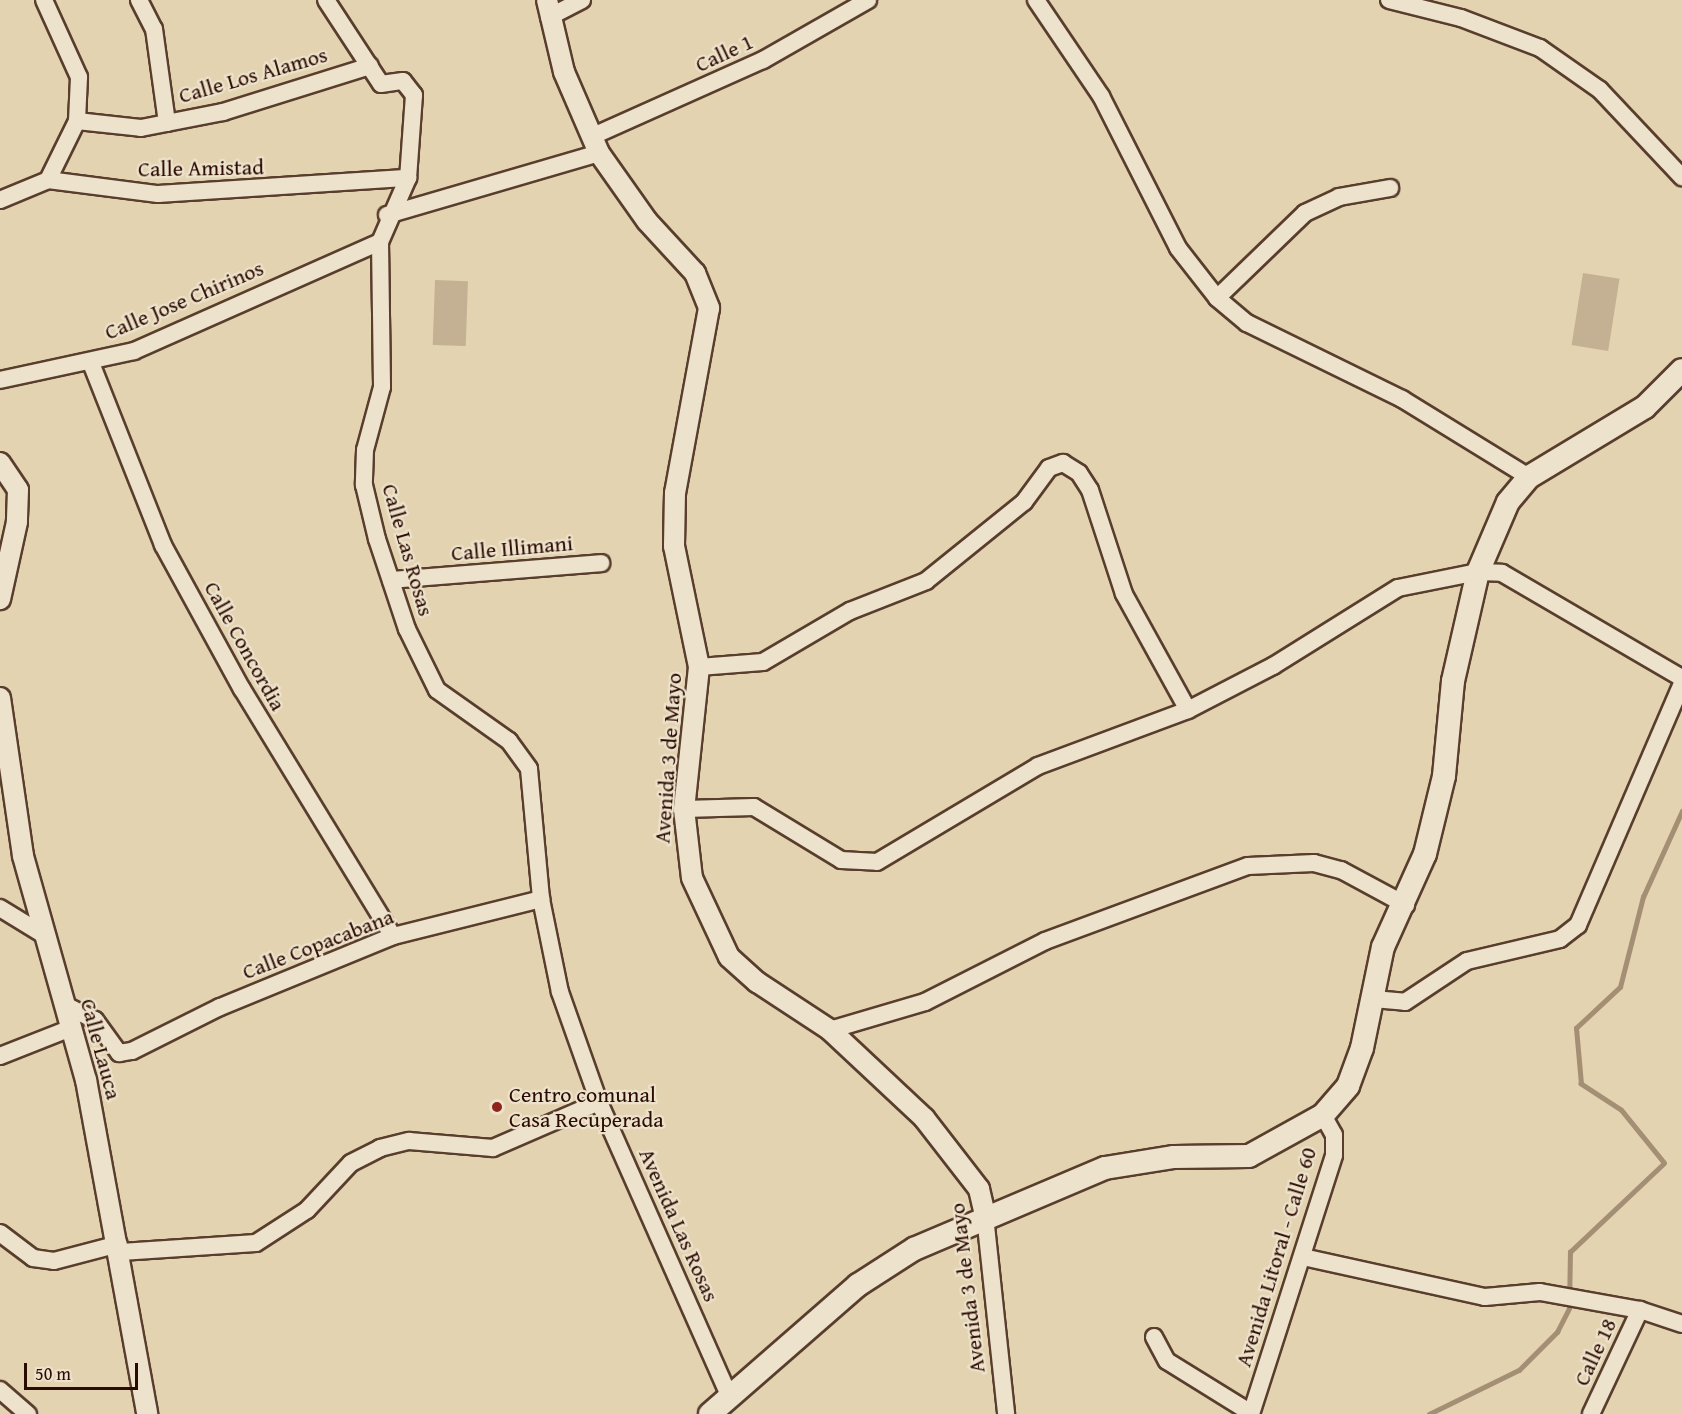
<!DOCTYPE html>
<html>
<head>
<meta charset="utf-8">
<style>
	body { margin:0 }
	#map { position:relative; width:1682px; height:1414px; overflow:hidden; background:#e3d3b1; font-family:"Gentium Book Plus",serif }
	div>[style] { position:absolute }
	.green>* { inset:0; background:#c4b193; transform-origin:0 0 }
	.stream>* { height:4.5px; margin:-2.25px; padding:0 2.25px; transform-origin:2.25px; border-radius:2.25px; background:#a48f75 }
	.roads { filter:drop-shadow(2px 0 #593d2d) drop-shadow(-2px 0 #593d2d) drop-shadow(0 2px #593d2d) drop-shadow(0 -2px #593d2d) }
	.minor>* { height:16px; margin:-8px; padding:0 8px; transform-origin:8px; border-radius:8px; background:#ede2cc }
	.tertiary>* { height:20px; margin:-10px; padding:0 10px; transform-origin:10px; border-radius:10px; background:#ede2cc }
	.secondary>* { height:22px; margin:-11px; padding:0 11px; transform-origin:11px; border-radius:11px; background:#ede2cc }
	.dots>* { width:16px; height:16px; translate:-50% -50%; box-sizing:border-box; border:3px solid #ede2cc; border-radius:50% }
	span { translate:-50% -50%; white-space:nowrap; text-align:center; line-height:1.15; -webkit-text-stroke:4.5px #ede2cc; paint-order:stroke }
	.street-label { font-size:22px; color:#2b0b01 }
	.poi-label { font-size:22px; color:#2b0b01 }
	.left { translate:0 -50%; text-align:left }
	.scale { position:absolute; left:24px; top:1363px; width:114px; height:27px; box-sizing:border-box; border:3px solid #2b0b01; border-top:0; padding-left:8px; font-size:18px; line-height:21px; white-space:nowrap; color:#2b0b01; -webkit-text-stroke:4px #ede2cc; paint-order:stroke }
</style>
</head>
<body>
<div id="map">
	<div class="green">
		<i style="left:1583px;top:273px;width:37px;height:73px;rotate:9deg"></i>
		<i style="left:435px;top:280px;width:33px;height:65px;rotate:2deg"></i>
	</div>
	<div class="stream">
		<i style="left:1429px;top:1414px;width:100px;rotate:-26.1deg"></i>
		<i style="left:1519px;top:1370px;width:54px;rotate:-45deg"></i>
		<i style="left:1557px;top:1332px;width:27px;rotate:-63deg"></i>
		<i style="left:1569px;top:1308px;width:56px;rotate:-89deg"></i>
		<i style="left:1570px;top:1252px;width:129px;rotate:-43.4deg"></i>
		<i style="left:1664px;top:1163px;width:68px;rotate:-129.1deg"></i>
		<i style="left:1621px;top:1110px;width:48px;rotate:-147deg"></i>
		<i style="left:1581px;top:1084px;width:56px;rotate:-95.1deg"></i>
		<i style="left:1576px;top:1028px;width:60px;rotate:-43deg"></i>
		<i style="left:1620px;top:987px;width:93px;rotate:-75.7deg"></i>
		<i style="left:1643px;top:897px;width:94px;rotate:-65.6deg"></i>
	</div>
	<div class="roads">
		<div class="minor">
			<i style="left:44px;top:0;width:85px;rotate:65.6deg"></i>
			<i style="left:79px;top:77px;width:44px;rotate:92.6deg"></i>
			<i style="left:77px;top:121px;width:66px;rotate:116.2deg"></i>
			<i style="left:139px;top:0;width:33px;rotate:63deg"></i>
			<i style="left:154px;top:29px;width:95px;rotate:82.1deg"></i>
			<i style="left:326px;top:0;width:100px;rotate:56.8deg"></i>
			<i style="left:381px;top:84px;width:22px;rotate:-8deg"></i>
			<i style="left:403px;top:81px;width:18px;rotate:52deg"></i>
			<i style="left:414px;top:95px;width:83px;rotate:94.1deg"></i>
			<i style="left:408px;top:178px;width:70px;rotate:113.6deg"></i>
			<i style="left:380px;top:242px;width:145px;rotate:89.2deg"></i>
			<i style="left:382px;top:387px;width:65px;rotate:105.1deg"></i>
			<i style="left:365px;top:450px;width:35px;rotate:92deg"></i>
			<i style="left:364px;top:485px;width:56px;rotate:76.5deg"></i>
			<i style="left:377px;top:539px;width:95px;rotate:71.6deg"></i>
			<i style="left:407px;top:629px;width:68px;rotate:63.8deg"></i>
			<i style="left:437px;top:690px;width:88px;rotate:35.3deg"></i>
			<i style="left:509px;top:741px;width:34px;rotate:54deg"></i>
			<i style="left:529px;top:769px;width:131px;rotate:84.7deg"></i>
			<i style="left:541px;top:899px;width:95px;rotate:78.5deg"></i>
			<i style="left:560px;top:992px;width:117px;rotate:70.5deg"></i>
			<i style="left:599px;top:1102px;width:323px;rotate:66.1deg"></i>
			<i style="left:1036px;top:0;width:116px;rotate:55.9deg"></i>
			<i style="left:1101px;top:96px;width:170px;rotate:63.1deg"></i>
			<i style="left:1178px;top:248px;width:63px;rotate:52deg"></i>
			<i style="left:1217px;top:298px;width:39px;rotate:40deg"></i>
			<i style="left:1247px;top:323px;width:173px;rotate:26.1deg"></i>
			<i style="left:1402px;top:399px;width:149px;rotate:31.6deg"></i>
			<i style="left:1389px;top:0;width:74px;rotate:14deg"></i>
			<i style="left:1461px;top:18px;width:85px;rotate:20.8deg"></i>
			<i style="left:1540px;top:48px;width:73px;rotate:35deg"></i>
			<i style="left:1600px;top:90px;width:120px;rotate:46.7deg"></i>
			<i style="left:549px;top:17px;width:37px;rotate:-27deg"></i>
			<i style="left:77px;top:121px;width:64px;rotate:6.2deg"></i>
			<i style="left:141px;top:128px;width:84px;rotate:-11deg"></i>
			<i style="left:223px;top:112px;width:154px;rotate:-17.4deg"></i>
			<i style="left:593px;top:136px;width:186px;rotate:-24.1deg"></i>
			<i style="left:763px;top:60px;width:121px;rotate:-29.7deg"></i>
			<i style="left:0;top:200px;width:52px;rotate:-22.6deg"></i>
			<i style="left:48px;top:180px;width:111px;rotate:7.3deg"></i>
			<i style="left:158px;top:194px;width:251px;rotate:-3.7deg"></i>
			<i style="left:387px;top:215px;width:221px;rotate:-16.3deg"></i>
			<i style="left:1217px;top:298px;width:122px;rotate:-44deg"></i>
			<i style="left:1305px;top:213px;width:38px;rotate:-25deg"></i>
			<i style="left:1339px;top:197px;width:52px;rotate:-10deg"></i>
			<i style="left:91px;top:363px;width:196px;rotate:68.4deg"></i>
			<i style="left:163px;top:545px;width:164px;rotate:61.3deg"></i>
			<i style="left:242px;top:689px;width:289px;rotate:58.6deg"></i>
			<i style="left:0;top:380px;width:137px;rotate:-12.2deg"></i>
			<i style="left:134px;top:351px;width:269px;rotate:-23.9deg"></i>
			<i style="left:391px;top:580px;width:211px;rotate:-4.6deg"></i>
			<i style="left:699px;top:667px;width:64px;rotate:-4.5deg"></i>
			<i style="left:763px;top:662px;width:101px;rotate:-30.4deg"></i>
			<i style="left:850px;top:611px;width:82px;rotate:-21.5deg"></i>
			<i style="left:926px;top:581px;width:126px;rotate:-38.9deg"></i>
			<i style="left:1024px;top:502px;width:42px;rotate:-53.7deg"></i>
			<i style="left:1049px;top:468px;width:15px;rotate:-20deg"></i>
			<i style="left:1063px;top:463px;width:19px;rotate:32deg"></i>
			<i style="left:1079px;top:473px;width:20px;rotate:57deg"></i>
			<i style="left:1090px;top:490px;width:109px;rotate:71.9deg"></i>
			<i style="left:1124px;top:594px;width:132px;rotate:61.1deg"></i>
			<i style="left:684px;top:809px;width:70px;rotate:-1.6deg"></i>
			<i style="left:754px;top:807px;width:102px;rotate:31.3deg"></i>
			<i style="left:841px;top:860px;width:36px;rotate:3deg"></i>
			<i style="left:877px;top:862px;width:187px;rotate:-30.8deg"></i>
			<i style="left:1038px;top:766px;width:160px;rotate:-20.5deg"></i>
			<i style="left:1188px;top:710px;width:96px;rotate:-27.4deg"></i>
			<i style="left:1273px;top:666px;width:147px;rotate:-32deg"></i>
			<i style="left:1398px;top:588px;width:82px;rotate:-11.3deg"></i>
			<i style="left:1478px;top:572px;width:24px;rotate:2deg"></i>
			<i style="left:1502px;top:573px;width:208px;rotate:30.3deg"></i>
			<i style="left:0;top:908px;width:52px;rotate:31.5deg"></i>
			<i style="left:1373px;top:999px;width:32px;rotate:5deg"></i>
			<i style="left:1405px;top:1002px;width:74px;rotate:-33.5deg"></i>
			<i style="left:1467px;top:961px;width:96px;rotate:-13.3deg"></i>
			<i style="left:1560px;top:939px;width:23px;rotate:-38deg"></i>
			<i style="left:1578px;top:925px;width:262px;rotate:-66.7deg"></i>
			<i style="left:65px;top:1005px;width:34px;rotate:27deg"></i>
			<i style="left:95px;top:1020px;width:41px;rotate:54deg"></i>
			<i style="left:119px;top:1053px;width:13px;rotate:-9deg"></i>
			<i style="left:132px;top:1051px;width:98px;rotate:-26.6deg"></i>
			<i style="left:220px;top:1007px;width:187px;rotate:-22.3deg"></i>
			<i style="left:393px;top:936px;width:153px;rotate:-14deg"></i>
			<i style="left:830px;top:1030px;width:99px;rotate:-16.4deg"></i>
			<i style="left:925px;top:1002px;width:135px;rotate:-26.9deg"></i>
			<i style="left:1045px;top:941px;width:216px;rotate:-20.3deg"></i>
			<i style="left:1248px;top:866px;width:66px;rotate:-2.6deg"></i>
			<i style="left:1314px;top:863px;width:28px;rotate:15deg"></i>
			<i style="left:1341px;top:870px;width:74px;rotate:28.3deg"></i>
			<i style="left:0;top:1056px;width:76px;rotate:-21.5deg"></i>
			<i style="left:985px;top:1216px;width:199px;rotate:83.9deg"></i>
			<i style="left:0;top:1233px;width:41px;rotate:37.1deg"></i>
			<i style="left:33px;top:1258px;width:21px;rotate:8deg"></i>
			<i style="left:54px;top:1261px;width:67px;rotate:-14.7deg"></i>
			<i style="left:121px;top:1252px;width:135px;rotate:-3.8deg"></i>
			<i style="left:256px;top:1243px;width:61px;rotate:-32.9deg"></i>
			<i style="left:307px;top:1210px;width:64px;rotate:-46.9deg"></i>
			<i style="left:351px;top:1163px;width:33px;rotate:-27deg"></i>
			<i style="left:380px;top:1148px;width:30px;rotate:-14deg"></i>
			<i style="left:409px;top:1141px;width:84px;rotate:4.8deg"></i>
			<i style="left:493px;top:1148px;width:116px;rotate:-23.5deg"></i>
			<i style="left:1303px;top:1257px;width:186px;rotate:12.4deg"></i>
			<i style="left:1485px;top:1297px;width:55px;rotate:-5.2deg"></i>
			<i style="left:1540px;top:1292px;width:102px;rotate:10.2deg"></i>
			<i style="left:1640px;top:1310px;width:44px;rotate:18.4deg"></i>
			<i style="left:1154px;top:1337px;width:27px;rotate:62deg"></i>
			<i style="left:1167px;top:1361px;width:99px;rotate:31.8deg"></i>
			<i style="left:0;top:1390px;width:37px;rotate:41deg"></i>
			<i style="left:1251px;top:1414px;width:272px;rotate:-72.2deg"></i>
			<i style="left:1334px;top:1155px;width:20px;rotate:-90deg"></i>
			<i style="left:1334px;top:1135px;width:23px;rotate:-119deg"></i>
			<i style="left:1591px;top:1414px;width:115px;rotate:-64.8deg"></i>
		</div>
		<div class="tertiary">
			<i style="left:547px;top:0;width:74px;rotate:76.7deg"></i>
			<i style="left:564px;top:72px;width:88px;rotate:66.6deg"></i>
			<i style="left:599px;top:153px;width:83px;rotate:54.8deg"></i>
			<i style="left:647px;top:221px;width:71px;rotate:47.3deg"></i>
			<i style="left:695px;top:273px;width:38px;rotate:68deg"></i>
			<i style="left:709px;top:308px;width:188px;rotate:100.4deg"></i>
			<i style="left:675px;top:493px;width:53px;rotate:91.1deg"></i>
			<i style="left:674px;top:546px;width:124px;rotate:78.3deg"></i>
			<i style="left:699px;top:667px;width:143px;rotate:96deg"></i>
			<i style="left:684px;top:809px;width:69px;rotate:83.4deg"></i>
			<i style="left:692px;top:878px;width:87px;rotate:64.9deg"></i>
			<i style="left:729px;top:957px;width:38px;rotate:42deg"></i>
			<i style="left:757px;top:982px;width:87px;rotate:33.3deg"></i>
			<i style="left:830px;top:1030px;width:129px;rotate:43.1deg"></i>
			<i style="left:924px;top:1118px;width:90px;rotate:52.2deg"></i>
			<i style="left:979px;top:1189px;width:28px;rotate:77deg"></i>
			<i style="left:0;top:463px;width:32px;rotate:56deg"></i>
			<i style="left:18px;top:490px;width:32px;rotate:92deg"></i>
			<i style="left:17px;top:522px;width:79px;rotate:102.4deg"></i>
			<i style="left:0;top:698px;width:160px;rotate:81.7deg"></i>
			<i style="left:23px;top:856px;width:233px;rotate:74.3deg"></i>
			<i style="left:86px;top:1080px;width:340px;rotate:79.6deg"></i>
		</div>
		<div class="secondary">
			<i style="left:710px;top:1414px;width:196px;rotate:-41.1deg"></i>
			<i style="left:858px;top:1285px;width:67px;rotate:-32.7deg"></i>
			<i style="left:914px;top:1249px;width:207px;rotate:-23deg"></i>
			<i style="left:1105px;top:1168px;width:70px;rotate:-9.1deg"></i>
			<i style="left:1174px;top:1157px;width:75px;rotate:-0.8deg"></i>
			<i style="left:1249px;top:1156px;width:85px;rotate:-29deg"></i>
			<i style="left:1323px;top:1115px;width:38px;rotate:-49deg"></i>
			<i style="left:1348px;top:1086px;width:40px;rotate:-69.8deg"></i>
			<i style="left:1362px;top:1048px;width:103px;rotate:-78.3deg"></i>
			<i style="left:1383px;top:947px;width:102px;rotate:-65.7deg"></i>
			<i style="left:1425px;top:854px;width:80px;rotate:-76.3deg"></i>
			<i style="left:1444px;top:776px;width:95px;rotate:-84.6deg"></i>
			<i style="left:1453px;top:681px;width:112px;rotate:-77.1deg"></i>
			<i style="left:1478px;top:572px;width:76px;rotate:-66.8deg"></i>
			<i style="left:1508px;top:502px;width:33px;rotate:-50deg"></i>
			<i style="left:1529px;top:477px;width:135px;rotate:-31.1deg"></i>
			<i style="left:1645px;top:407px;width:52px;rotate:-45deg"></i>
		</div>
	</div>
	<div class="dots">
		<i style="left:497px;top:1107px;background:#8f2418"></i>
	</div>
	<div class="street-label">
		<span style="left:724px;top:53px;rotate:-25deg">Calle 1</span>
		<span style="left:253px;top:75px;rotate:-16deg">Calle Los Alamos</span>
		<span style="left:201px;top:168px;rotate:-1deg">Calle Amistad</span>
		<span style="left:184px;top:300px;rotate:-23deg">Calle Jose Chirinos</span>
		<span style="left:512px;top:548px;rotate:-5deg">Calle Illimani</span>
		<span style="left:408px;top:550px;rotate:74deg">Calle Las Rosas</span>
		<span style="left:245px;top:646px;rotate:61deg">Calle Concordia</span>
		<span style="left:668px;top:758px;rotate:-86deg">Avenida 3 de Mayo</span>
		<span style="left:318px;top:944px;rotate:-21deg">Calle Copacabana</span>
		<span style="left:101px;top:1049px;rotate:75deg">Calle Lauca</span>
		<span style="left:679px;top:1225px;rotate:66deg">Avenida Las Rosas</span>
		<span style="left:1276px;top:1257px;rotate:-73deg">Avenida Litoral - Calle 60</span>
		<span style="left:967px;top:1288px;rotate:-97deg">Avenida 3 de Mayo</span>
		<span style="left:1595px;top:1352px;rotate:-65deg">Calle 18</span>
	</div>
	<div class="poi-label">
		<span class="left" style="left:509px;top:1107px">Centro comunal<br>Casa Recuperada</span>
	</div>
	<div class="scale">50 m</div>
</div>
</body>
</html>
